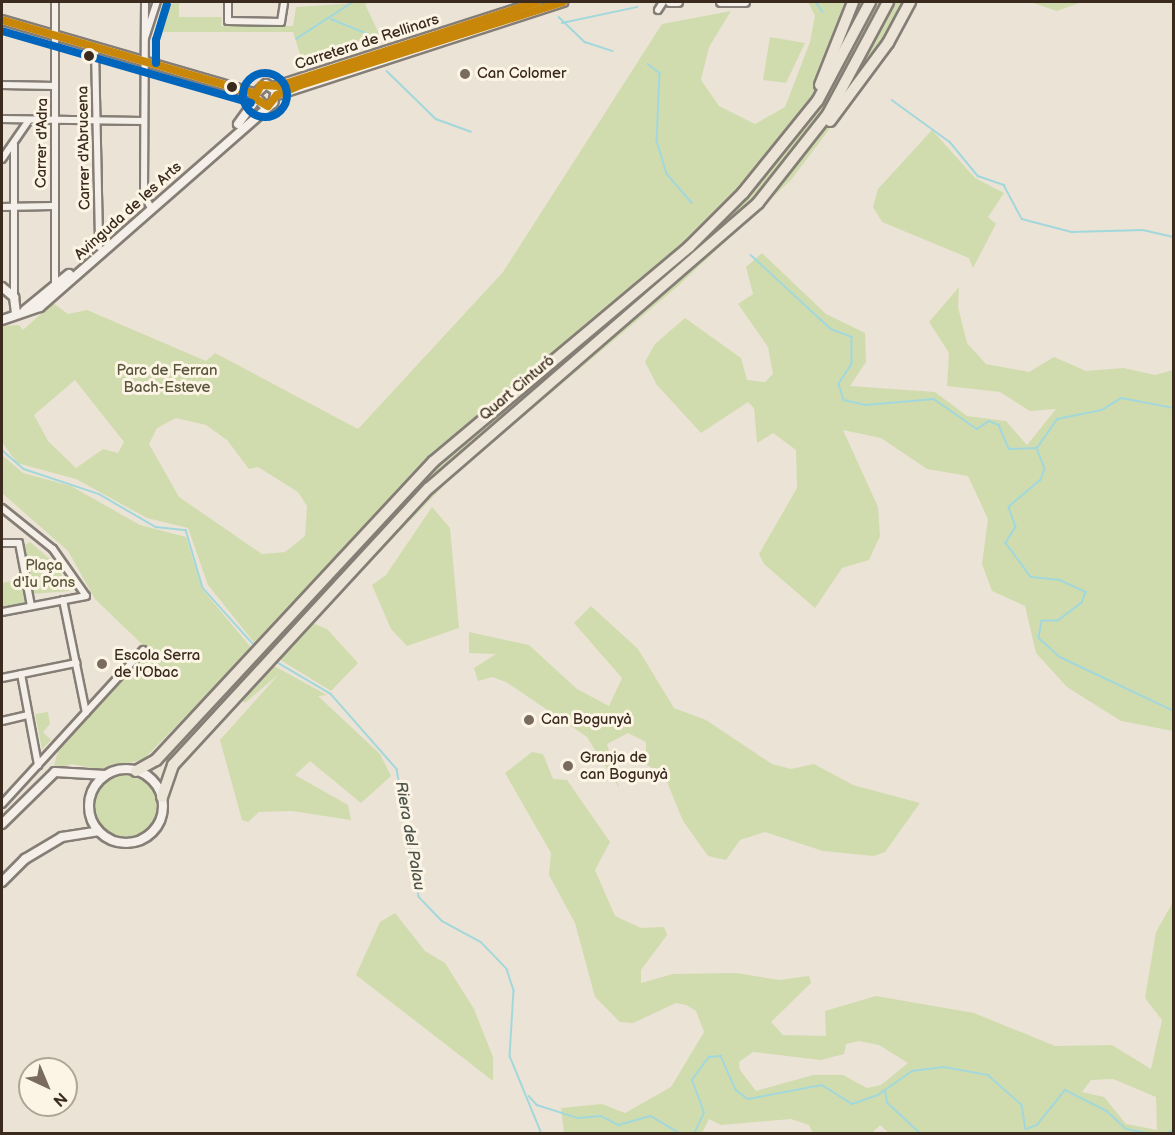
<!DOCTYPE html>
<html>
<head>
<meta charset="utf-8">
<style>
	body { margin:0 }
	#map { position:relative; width:1175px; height:1135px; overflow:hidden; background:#ebe3d6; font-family:"Balsamiq Sans",sans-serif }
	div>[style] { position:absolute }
	.green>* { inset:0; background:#d1dcae }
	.round { border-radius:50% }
	.stream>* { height:1.5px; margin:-0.75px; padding:0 0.75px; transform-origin:0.75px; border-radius:0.75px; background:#a2d8dc }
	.roads { filter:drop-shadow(2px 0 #857e76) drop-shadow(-2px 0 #857e76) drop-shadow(0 2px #857e76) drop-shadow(0 -2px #857e76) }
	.street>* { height:6px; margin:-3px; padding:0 3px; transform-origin:3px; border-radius:3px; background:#f4f0e9 }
	.secondary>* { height:8px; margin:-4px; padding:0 4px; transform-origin:4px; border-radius:4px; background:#f4f0e9 }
	.secondary>.ring { margin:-4px; padding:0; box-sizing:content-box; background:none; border:8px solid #f4f0e9; border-radius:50% }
	.highway>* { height:10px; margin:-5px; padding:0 5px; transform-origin:5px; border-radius:5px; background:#ebe4d7 }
	.bus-1>* { height:8px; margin:-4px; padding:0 4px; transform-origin:4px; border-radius:4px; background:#c88708 }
	.bus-2>* { height:8px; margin:-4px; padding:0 4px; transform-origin:4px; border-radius:4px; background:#0065bd }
	.bus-2>.ring { margin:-4px; padding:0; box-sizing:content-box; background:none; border:8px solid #0065bd; border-radius:50% }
	.dots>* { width:16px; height:16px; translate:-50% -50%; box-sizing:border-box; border:3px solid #fcf5e5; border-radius:50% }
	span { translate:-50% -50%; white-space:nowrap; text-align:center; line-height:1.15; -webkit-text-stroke:6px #fcf5e5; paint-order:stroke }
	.street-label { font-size:15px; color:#3b2a1e }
	.poi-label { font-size:15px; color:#3b2a1e }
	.left { translate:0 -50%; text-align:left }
	.park-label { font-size:15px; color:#5b553a }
	.water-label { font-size:16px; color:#4d544e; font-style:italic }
	.frame { position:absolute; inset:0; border:3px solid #3b2a1e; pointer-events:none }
	.north { position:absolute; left:18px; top:1057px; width:60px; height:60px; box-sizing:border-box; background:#fcf5e5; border:2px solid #afa495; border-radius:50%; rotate:136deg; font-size:16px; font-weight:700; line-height:24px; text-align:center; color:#3b2a1e }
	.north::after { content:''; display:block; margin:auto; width:21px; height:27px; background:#796b5e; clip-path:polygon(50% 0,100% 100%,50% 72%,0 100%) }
</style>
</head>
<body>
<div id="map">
	<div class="green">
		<i style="clip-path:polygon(371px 2px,365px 4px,381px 38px,303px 64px,293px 32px,155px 32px,162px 4px,179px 3px,179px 17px,222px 17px,221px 26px,293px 26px,296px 7px)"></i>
		<i style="clip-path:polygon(evenodd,808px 2px,917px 2px,892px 46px,791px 180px,678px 286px,453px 476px,312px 623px,327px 629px,358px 663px,331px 691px,256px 645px,208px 585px,188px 528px,147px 518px,76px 479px,17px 463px,2px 442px,2px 326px,19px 325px,23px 330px,53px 303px,68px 314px,87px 310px,206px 361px,215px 353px,358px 429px,503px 272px,662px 24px,731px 11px,709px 47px,701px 80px,719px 106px,755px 124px,785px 107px,810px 42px,815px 16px,808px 2px,75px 380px,124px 442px,118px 453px,103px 449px,76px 468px,48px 441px,34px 415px,75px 380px,808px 2px,176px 418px,206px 425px,227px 440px,249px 469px,258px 467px,298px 492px,307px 506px,305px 536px,285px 552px,262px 554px,179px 497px,149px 444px,157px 428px,176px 418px)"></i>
		<i style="clip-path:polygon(1030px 2px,1082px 2px,1057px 11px)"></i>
		<i style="clip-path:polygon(770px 37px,805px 43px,786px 83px,763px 80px)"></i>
		<i style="clip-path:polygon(932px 130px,975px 178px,1004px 193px,988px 217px,996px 224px,973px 268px,969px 258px,882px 222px,873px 207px,878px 189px)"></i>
		<i style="clip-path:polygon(762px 253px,826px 314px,865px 333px,866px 362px,850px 386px,935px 392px,967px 416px,1006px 421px,1027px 445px,1056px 409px,1030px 411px,1000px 392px,947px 386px,949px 353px,929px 322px,959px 287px,958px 307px,967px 343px,986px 364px,1029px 372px,1054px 357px,1086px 371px,1124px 368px,1155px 375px,1173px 370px,1173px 731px,1121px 721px,1067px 687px,1036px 653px,1025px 606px,992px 591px,982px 564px,988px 519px,968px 476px,927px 469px,881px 438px,843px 430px,878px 507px,880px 536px,869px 560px,842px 568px,815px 608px,764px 564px,759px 554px,797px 488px,796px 450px,773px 433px,757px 443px,754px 408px,748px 402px,701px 433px,657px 385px,645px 362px,655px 344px,685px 318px,741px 358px,747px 380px,765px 382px,773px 374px,768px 347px,738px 304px,753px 294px,746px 267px)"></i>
		<i style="clip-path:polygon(2px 455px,23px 473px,71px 486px,140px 525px,186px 537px,202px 589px,249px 645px,265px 661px,327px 695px,318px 696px,380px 754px,391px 776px,361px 803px,310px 761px,295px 775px,348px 805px,351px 820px,292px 811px,259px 812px,248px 822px,242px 820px,220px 740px,279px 674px,245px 703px,219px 682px,144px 759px,102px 770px,72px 764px,53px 769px,58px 751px,149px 651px,95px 599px,68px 551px,2px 493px)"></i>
		<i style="clip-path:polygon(432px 507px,450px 528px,459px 628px,407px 646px,391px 629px,372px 585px,386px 575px)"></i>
		<i style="clip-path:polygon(30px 542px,57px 565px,69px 591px,32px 594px,22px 547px)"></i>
		<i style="clip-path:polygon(22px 579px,26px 603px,2px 609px,2px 583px)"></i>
		<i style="clip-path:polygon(591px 606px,638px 649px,674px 708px,706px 720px,772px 764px,791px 769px,814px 764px,853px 785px,920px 803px,885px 852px,874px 856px,823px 851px,765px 832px,740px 840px,726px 860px,708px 856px,683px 821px,665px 777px,646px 764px,646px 742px,628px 733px,607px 744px,619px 788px,587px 737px,506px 682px,492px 677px,478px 681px,474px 668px,496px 654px,469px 653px,469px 632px,529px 645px,577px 689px,609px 706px,622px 678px,574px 623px)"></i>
		<i style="clip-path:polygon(48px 712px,50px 724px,43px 732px,51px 740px,42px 749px,35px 714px)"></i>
		<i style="clip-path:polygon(evenodd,532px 752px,543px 754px,553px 779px,567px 780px,610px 842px,595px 870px,615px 916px,641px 928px,664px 927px,667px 935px,641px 970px,641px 983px,673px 974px,736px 973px,779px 980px,809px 976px,811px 983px,771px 1022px,783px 1035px,826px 1036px,825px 1011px,876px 996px,974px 1013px,1055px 1046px,1112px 1045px,1151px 1069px,1162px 1020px,1145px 998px,1156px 932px,1173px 902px,1173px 1133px,890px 1134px,880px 1125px,872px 1133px,813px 1134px,809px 1125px,791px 1119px,721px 1125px,709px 1119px,702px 1133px,564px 1133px,561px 1108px,602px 1104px,625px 1113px,671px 1087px,704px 1032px,696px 1011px,686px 1005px,676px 1003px,633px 1023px,620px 1022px,595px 997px,575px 923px,549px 875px,551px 853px,505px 773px,532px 752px,859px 1041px,879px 1045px,908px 1063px,881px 1085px,867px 1088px,843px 1075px,813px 1075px,756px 1091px,740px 1070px,739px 1062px,753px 1052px,821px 1060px,844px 1054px,846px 1044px,859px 1041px,532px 752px,1113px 1079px,1156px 1097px,1157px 1130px,1126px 1124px,1104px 1097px,1082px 1092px,1091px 1080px,1113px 1079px)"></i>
		<i class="round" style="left:92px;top:773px;width:66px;height:66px"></i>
		<i style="clip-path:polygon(395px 913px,425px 951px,445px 963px,474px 1009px,493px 1057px,493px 1081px,356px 975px,380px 922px)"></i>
	</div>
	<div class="stream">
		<i style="left:816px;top:2px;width:12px;rotate:55deg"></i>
		<i style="left:559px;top:17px;width:36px;rotate:44deg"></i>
		<i style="left:585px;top:42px;width:29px;rotate:18deg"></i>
		<i style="left:331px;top:19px;width:38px;rotate:22deg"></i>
		<i style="left:562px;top:23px;width:77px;rotate:-12deg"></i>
		<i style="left:296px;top:39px;width:68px;rotate:-33deg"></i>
		<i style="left:648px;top:64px;width:15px;rotate:37deg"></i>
		<i style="left:660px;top:73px;width:68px;rotate:92.5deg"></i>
		<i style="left:657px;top:141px;width:34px;rotate:73deg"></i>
		<i style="left:667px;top:174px;width:38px;rotate:49deg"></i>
		<i style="left:387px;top:71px;width:69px;rotate:44.4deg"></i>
		<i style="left:436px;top:119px;width:37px;rotate:20deg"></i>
		<i style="left:892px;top:100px;width:72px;rotate:35.9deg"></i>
		<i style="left:950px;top:142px;width:44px;rotate:50.5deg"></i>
		<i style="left:978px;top:176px;width:28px;rotate:19deg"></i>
		<i style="left:1004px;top:185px;width:38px;rotate:62deg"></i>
		<i style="left:1022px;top:219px;width:52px;rotate:14.6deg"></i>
		<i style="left:1072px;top:232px;width:71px;rotate:-1.6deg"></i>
		<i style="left:1143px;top:230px;width:32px;rotate:13deg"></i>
		<i style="left:751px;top:255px;width:109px;rotate:42.8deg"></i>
		<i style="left:831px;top:329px;width:22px;rotate:21deg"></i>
		<i style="left:852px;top:337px;width:27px;rotate:90deg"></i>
		<i style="left:852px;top:364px;width:24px;rotate:123deg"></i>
		<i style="left:839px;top:384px;width:17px;rotate:73deg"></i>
		<i style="left:844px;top:400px;width:23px;rotate:13deg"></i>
		<i style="left:866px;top:405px;width:68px;rotate:-5deg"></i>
		<i style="left:934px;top:399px;width:52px;rotate:34.9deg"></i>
		<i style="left:977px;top:429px;width:14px;rotate:-34deg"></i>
		<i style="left:989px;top:421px;width:11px;rotate:22deg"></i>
		<i style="left:999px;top:425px;width:26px;rotate:67deg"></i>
		<i style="left:1009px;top:449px;width:28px;rotate:-2deg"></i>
		<i style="left:1037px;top:448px;width:22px;rotate:69deg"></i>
		<i style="left:1045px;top:469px;width:12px;rotate:110deg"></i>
		<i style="left:1041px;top:480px;width:42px;rotate:139.8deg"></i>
		<i style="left:1009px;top:507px;width:21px;rotate:71deg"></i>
		<i style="left:1016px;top:527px;width:19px;rotate:122deg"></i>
		<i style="left:1006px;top:543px;width:42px;rotate:53.7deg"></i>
		<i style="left:1031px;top:577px;width:29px;rotate:6deg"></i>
		<i style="left:1060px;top:580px;width:29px;rotate:25deg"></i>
		<i style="left:1086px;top:592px;width:12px;rotate:110deg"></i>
		<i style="left:1082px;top:603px;width:30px;rotate:143deg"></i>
		<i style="left:1058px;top:621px;width:16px;rotate:180deg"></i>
		<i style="left:1042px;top:621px;width:17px;rotate:100deg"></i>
		<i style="left:1039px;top:638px;width:28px;rotate:42deg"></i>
		<i style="left:1060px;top:657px;width:126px;rotate:25.3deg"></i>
		<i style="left:1037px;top:448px;width:35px;rotate:-55deg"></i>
		<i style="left:1057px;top:419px;width:46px;rotate:-11.3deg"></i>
		<i style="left:1102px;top:410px;width:22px;rotate:-32deg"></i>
		<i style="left:1121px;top:398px;width:54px;rotate:10.7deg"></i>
		<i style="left:2px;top:450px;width:29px;rotate:41deg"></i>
		<i style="left:24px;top:469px;width:79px;rotate:18.4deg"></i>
		<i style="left:99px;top:494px;width:66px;rotate:30.1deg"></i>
		<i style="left:156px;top:527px;width:30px;rotate:6deg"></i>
		<i style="left:186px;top:530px;width:60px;rotate:73.7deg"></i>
		<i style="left:203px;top:588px;width:79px;rotate:48.1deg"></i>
		<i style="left:275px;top:661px;width:65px;rotate:30.5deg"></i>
		<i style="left:331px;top:694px;width:100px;rotate:48.7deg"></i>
		<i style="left:397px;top:769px;width:130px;rotate:80.2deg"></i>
		<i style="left:419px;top:897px;width:33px;rotate:46deg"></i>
		<i style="left:442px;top:921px;width:44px;rotate:28.3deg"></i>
		<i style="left:481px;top:942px;width:37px;rotate:46deg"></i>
		<i style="left:507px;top:969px;width:23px;rotate:72deg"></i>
		<i style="left:514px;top:991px;width:65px;rotate:93.5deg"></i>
		<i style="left:510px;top:1056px;width:84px;rotate:67.7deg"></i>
		<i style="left:885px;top:1090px;width:13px;rotate:77deg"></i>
		<i style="left:888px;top:1103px;width:45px;rotate:43.2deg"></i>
		<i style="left:529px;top:1096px;width:12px;rotate:48deg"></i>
		<i style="left:537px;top:1105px;width:43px;rotate:17.6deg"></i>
		<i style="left:578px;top:1118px;width:23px;rotate:-5deg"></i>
		<i style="left:601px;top:1116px;width:20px;rotate:27deg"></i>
		<i style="left:619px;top:1125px;width:33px;rotate:-16deg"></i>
		<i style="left:651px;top:1116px;width:35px;rotate:31deg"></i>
		<i style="left:694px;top:1134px;width:23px;rotate:-65deg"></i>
		<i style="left:704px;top:1113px;width:35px;rotate:-110deg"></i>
		<i style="left:692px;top:1080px;width:29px;rotate:-54deg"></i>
		<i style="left:709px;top:1057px;width:12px;rotate:-5deg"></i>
		<i style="left:721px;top:1056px;width:37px;rotate:66deg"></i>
		<i style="left:736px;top:1090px;width:15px;rotate:37deg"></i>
		<i style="left:748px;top:1099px;width:75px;rotate:-10.7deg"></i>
		<i style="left:822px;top:1085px;width:36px;rotate:32deg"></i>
		<i style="left:852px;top:1104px;width:28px;rotate:-19deg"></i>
		<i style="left:878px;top:1095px;width:42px;rotate:-35.2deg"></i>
		<i style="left:912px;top:1071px;width:32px;rotate:-7deg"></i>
		<i style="left:944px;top:1067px;width:45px;rotate:10.3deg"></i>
		<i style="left:988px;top:1075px;width:45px;rotate:41.4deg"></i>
		<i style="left:1022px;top:1105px;width:24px;rotate:81deg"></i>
		<i style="left:1026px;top:1129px;width:12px;rotate:-20deg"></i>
		<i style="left:1037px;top:1125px;width:45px;rotate:-51.3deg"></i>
		<i style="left:1065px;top:1090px;width:47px;rotate:26.6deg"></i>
		<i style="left:1107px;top:1111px;width:26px;rotate:43deg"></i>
		<i style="left:1126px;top:1129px;width:26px;rotate:11deg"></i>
		<i style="left:1165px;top:1134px;width:10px;rotate:-24deg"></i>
	</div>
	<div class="roads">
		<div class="street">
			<i style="left:55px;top:2px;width:284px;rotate:90deg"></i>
			<i style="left:145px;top:2px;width:193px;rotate:90.3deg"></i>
			<i style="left:144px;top:195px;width:15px;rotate:62deg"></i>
			<i style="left:228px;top:2px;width:19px;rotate:90deg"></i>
			<i style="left:228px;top:21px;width:53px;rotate:1.1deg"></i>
			<i style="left:281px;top:22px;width:20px;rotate:-81deg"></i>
			<i style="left:658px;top:10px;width:9px;rotate:-58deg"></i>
			<i style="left:145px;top:38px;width:38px;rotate:-72deg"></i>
			<i style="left:95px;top:48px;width:199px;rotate:88.8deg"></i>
			<i style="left:2px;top:85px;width:53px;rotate:1.1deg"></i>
			<i style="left:2px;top:119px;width:141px;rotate:0.8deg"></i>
			<i style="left:14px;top:145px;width:152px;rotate:90deg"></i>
			<i style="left:2px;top:159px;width:47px;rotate:-55.3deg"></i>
			<i style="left:2px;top:207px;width:51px;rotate:-1.1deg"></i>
			<i style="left:2px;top:508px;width:65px;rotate:38.8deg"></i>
			<i style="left:53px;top:549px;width:57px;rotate:54.9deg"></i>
			<i style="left:86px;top:596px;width:86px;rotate:169.2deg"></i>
			<i style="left:2px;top:543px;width:17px"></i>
			<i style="left:19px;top:543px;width:64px;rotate:79.2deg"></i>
			<i style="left:63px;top:600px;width:115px;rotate:78.5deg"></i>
			<i style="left:21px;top:674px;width:93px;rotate:79.4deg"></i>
			<i style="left:2px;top:678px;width:76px;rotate:-11.5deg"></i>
			<i style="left:2px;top:721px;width:27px;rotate:-13deg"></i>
			<i style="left:2px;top:804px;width:209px;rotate:-47.5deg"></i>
		</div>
		<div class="secondary">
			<i style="left:670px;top:2px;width:8px"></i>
			<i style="left:721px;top:2px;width:24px"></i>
			<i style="left:2px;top:20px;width:262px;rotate:16.2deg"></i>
			<i style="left:273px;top:87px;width:277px;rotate:-17.8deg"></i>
			<i style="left:277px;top:95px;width:301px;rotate:-18deg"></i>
			<i style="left:238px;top:124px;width:29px;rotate:-54deg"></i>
			<i style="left:2px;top:287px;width:16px;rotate:40deg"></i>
			<i style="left:14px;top:297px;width:16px;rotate:83deg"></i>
			<i style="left:25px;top:310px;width:57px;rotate:-39.3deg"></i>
			<i style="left:2px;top:320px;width:40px;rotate:-18.9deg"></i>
			<i style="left:40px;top:307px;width:310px;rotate:-41.2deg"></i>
			<i style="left:273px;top:103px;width:12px;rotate:-76deg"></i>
			<i style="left:276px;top:91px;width:12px;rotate:-145deg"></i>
			<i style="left:266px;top:84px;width:16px;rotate:137deg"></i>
			<i style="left:254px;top:95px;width:16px;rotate:47deg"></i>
			<i class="ring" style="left:89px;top:769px;width:66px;height:66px"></i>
			<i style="left:2px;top:824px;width:74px;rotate:-44.5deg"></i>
			<i style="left:55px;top:772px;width:50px;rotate:3.4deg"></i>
			<i style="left:2px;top:882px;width:33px;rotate:-45deg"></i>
			<i style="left:25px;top:859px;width:43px;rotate:-30.7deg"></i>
			<i style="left:62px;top:837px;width:36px;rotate:-9deg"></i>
		</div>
		<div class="highway">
			<i style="left:820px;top:85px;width:89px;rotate:-68.3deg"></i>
			<i style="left:830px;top:121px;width:97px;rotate:-53.4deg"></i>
			<i style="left:888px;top:43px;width:47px;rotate:-61.8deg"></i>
			<i style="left:136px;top:771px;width:23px;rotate:-29deg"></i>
			<i style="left:156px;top:760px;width:408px;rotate:-47.1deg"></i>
			<i style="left:434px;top:461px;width:333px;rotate:-40deg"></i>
			<i style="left:689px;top:247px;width:76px;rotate:-45deg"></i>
			<i style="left:743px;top:193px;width:119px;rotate:-51.1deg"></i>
			<i style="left:818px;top:100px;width:111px;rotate:-62deg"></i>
			<i style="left:162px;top:797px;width:34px;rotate:-71deg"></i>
			<i style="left:173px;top:765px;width:377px;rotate:-47.3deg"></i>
			<i style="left:429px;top:488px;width:435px;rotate:-40.9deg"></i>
			<i style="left:758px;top:203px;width:113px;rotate:-51.8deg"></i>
			<i style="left:828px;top:114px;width:127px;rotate:-61.8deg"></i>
		</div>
	</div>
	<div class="bus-1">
		<i style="left:537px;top:2px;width:271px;rotate:162deg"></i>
		<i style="left:279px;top:86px;width:18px;rotate:-177deg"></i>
		<i style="left:261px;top:85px;width:15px;rotate:118deg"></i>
		<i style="left:254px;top:98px;width:16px;rotate:30deg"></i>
		<i style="left:268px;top:106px;width:14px;rotate:-51deg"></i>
		<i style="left:277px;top:95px;width:26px;rotate:-23deg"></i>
		<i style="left:301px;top:85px;width:275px;rotate:-17.6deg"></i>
		<i style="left:2px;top:20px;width:262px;rotate:16.2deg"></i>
	</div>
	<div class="bus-2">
		<i style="left:2px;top:31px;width:259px;rotate:16.1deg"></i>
		<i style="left:156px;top:63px;width:23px;rotate:-90deg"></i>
		<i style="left:156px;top:40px;width:37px;rotate:-73deg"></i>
		<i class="ring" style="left:243px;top:73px;width:36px;height:36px"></i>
	</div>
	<div class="dots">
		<i style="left:89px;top:56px;background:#3b2a1e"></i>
		<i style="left:465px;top:74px;background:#796b5e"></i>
		<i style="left:232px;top:87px;background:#3b2a1e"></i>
		<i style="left:102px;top:664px;background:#796b5e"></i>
		<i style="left:529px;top:720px;background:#796b5e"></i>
		<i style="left:568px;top:766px;background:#796b5e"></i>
	</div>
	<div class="street-label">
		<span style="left:367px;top:42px;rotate:-18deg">Carretera de Rellinars</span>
		<span style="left:42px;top:143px;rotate:-89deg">Carrer d'Adra</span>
		<span style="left:84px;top:148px;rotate:-91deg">Carrer d'Abrucena</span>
		<span style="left:128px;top:211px;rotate:-42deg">Avinguda de les Arts</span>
		<span style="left:517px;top:388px;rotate:-40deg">Quart Cinturó</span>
	</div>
	<div class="poi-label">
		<span class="left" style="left:477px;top:74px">Can Colomer</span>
		<span class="left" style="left:114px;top:664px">Escola Serra<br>de l'Obac</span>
		<span class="left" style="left:541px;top:720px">Can Bogunyà</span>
		<span class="left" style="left:580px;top:766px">Granja de<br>can Bogunyà</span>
	</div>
	<div class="park-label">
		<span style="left:167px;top:379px">Parc de Ferran<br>Bach-Esteve</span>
		<span style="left:44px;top:574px">Plaça<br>d'Iu Pons</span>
	</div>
	<div class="water-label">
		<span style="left:409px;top:836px;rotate:80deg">Riera del Palau</span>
	</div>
	<div class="frame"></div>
	<div class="north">N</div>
</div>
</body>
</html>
